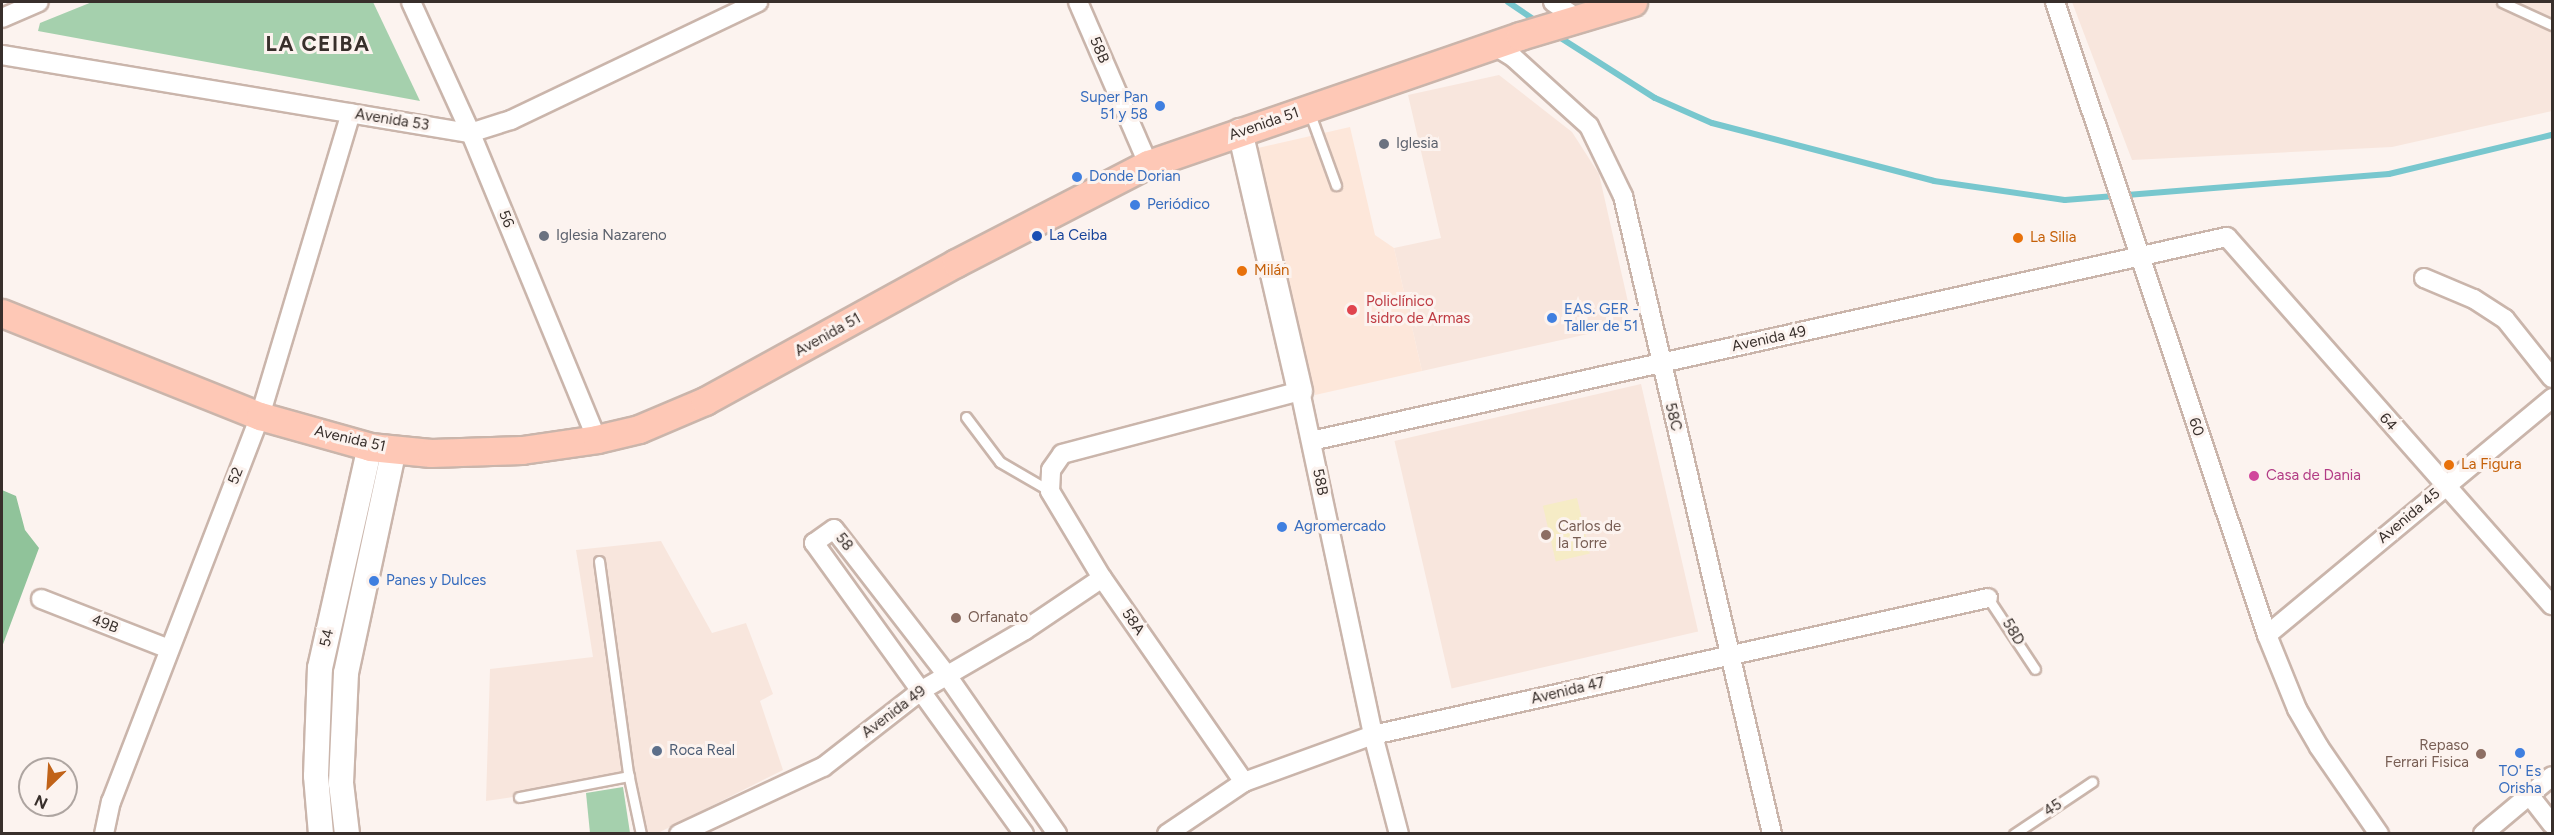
<!DOCTYPE html>
<html>
<head>
<meta charset="utf-8">
<style>
	body { margin:0 }
	#map { position:relative; width:2554px; height:835px; overflow:hidden; background:#fcf3ef; font-family:Figtree,sans-serif }
	div>[style] { position:absolute }
	.built>* { inset:0; background:#f8e6dd; transform-origin:0 0 }
	.medical>* { inset:0; background:#fde7da }
	.green>* { inset:0; background:#a5d0ad }
	.forest>* { inset:0; background:#90c39a }
	.sand>* { inset:0; background:#f6ecc6; transform-origin:0 0 }
	.stream>* { height:6px; margin:-3px; padding:0 3px; transform-origin:3px; border-radius:3px; background:#78c7ce }
	.roads { filter:drop-shadow(2px 0 #cab5ab) drop-shadow(-2px 0 #cab5ab) drop-shadow(0 2px #cab5ab) drop-shadow(0 -2px #cab5ab) }
	.lane>* { height:9px; margin:-4.5px; padding:0 4.5px; transform-origin:4.5px; border-radius:4.5px; background:#fff }
	.street>* { height:18px; margin:-9px; padding:0 9px; transform-origin:9px; border-radius:9px; background:#fff }
	.secondary>* { height:24px; margin:-12px; padding:0 12px; transform-origin:12px; border-radius:12px; background:#fff }
	.primary>* { height:27px; margin:-13.5px; padding:0 13.5px; transform-origin:13.5px; border-radius:13.5px; background:#fec8b6 }
	.dots>* { width:16px; height:16px; translate:-50% -50%; box-sizing:border-box; border:3px solid #fcf3ef; border-radius:50% }
	span { translate:-50% -50%; white-space:nowrap; text-align:center; line-height:1.15; -webkit-text-stroke:6px #fcf3ef; paint-order:stroke }
	.street-label { font-size:15px; color:#382f2b }
	.shop-label { font-size:15px; color:#366cbe }
	.right { translate:-100% -50%; text-align:right }
	.left { translate:0 -50%; text-align:left }
	.worship-label { font-size:15px; color:#5b616d }
	.transit-label { font-size:15px; color:#164399 }
	.food-label { font-size:15px; color:#c56008 }
	.health-label { font-size:15px; color:#be3a42 }
	.hotel-label { font-size:15px; color:#b23c85 }
	.education-label { font-size:15px; color:#785e54 }
	.service-label { font-size:15px; color:#4e5e75 }
	.district-label { font-size:21px; color:#382f2b; font-weight:700; letter-spacing:1.5px }
	.frame { position:absolute; inset:0; border:3px solid #382f2b; pointer-events:none }
	.north { position:absolute; left:18px; top:757px; width:60px; height:60px; box-sizing:border-box; background:#fcf3ef; border:2px solid #aea5a1; border-radius:50%; rotate:205deg; font-size:16px; font-weight:700; line-height:24px; text-align:center; color:#382f2b }
	.north::after { content:''; display:block; margin:auto; width:21px; height:27px; background:#c16319; clip-path:polygon(50% 0,100% 100%,50% 72%,0 100%) }
</style>
</head>
<body>
<div id="map">
	<div class="built">
		<i style="clip-path:polygon(2072px 2px,2552px 2px,2552px 111px,2392px 147px,2132px 160px)"></i>
		<i style="clip-path:polygon(1499px 75px,1572px 132px,1599px 174px,1633px 324px,1422px 371px,1394px 248px,1441px 238px,1408px 95px)"></i>
		<i style="left:1641px;top:384px;width:254px;height:253px;rotate:77deg"></i>
		<i style="clip-path:polygon(661px 541px,712px 633px,746px 623px,773px 694px,760px 701px,783px 770px,658px 833px,638px 833px,625px 781px,486px 801px,490px 669px,593px 657px,576px 550px)"></i>
	</div>
	<div class="medical">
		<i style="clip-path:polygon(1350px 127px,1375px 235px,1394px 248px,1422px 371px,1315px 395px,1258px 148px)"></i>
	</div>
	<div class="green">
		<i style="clip-path:polygon(92px 2px,373px 2px,420px 101px,38px 31px,40px 23px)"></i>
		<i style="clip-path:polygon(623px 787px,630px 833px,590px 833px,586px 793px)"></i>
	</div>
	<div class="forest">
		<i style="clip-path:polygon(2px 490px,16px 496px,25px 530px,39px 548px,2px 647px)"></i>
	</div>
	<div class="sand">
		<i style="left:1577px;top:498px;width:57px;height:35px;rotate:77deg"></i>
	</div>
	<div class="stream">
		<i style="left:1508px;top:2px;width:36px;rotate:34deg"></i>
		<i style="left:1556px;top:35px;width:117px;rotate:32.5deg"></i>
		<i style="left:1655px;top:98px;width:62px;rotate:23.7deg"></i>
		<i style="left:1712px;top:123px;width:229px;rotate:14.6deg"></i>
		<i style="left:1934px;top:181px;width:132px;rotate:8.3deg"></i>
		<i style="left:2065px;top:200px;width:325px;rotate:-4.6deg"></i>
		<i style="left:2389px;top:174px;width:168px;rotate:-13.5deg"></i>
	</div>
	<div class="roads">
		<div class="lane">
			<i style="left:2502px;top:2px;width:55px;rotate:24.7deg"></i>
			<i style="left:1309px;top:111px;width:79px;rotate:70deg"></i>
			<i style="left:966px;top:417px;width:56px;rotate:52.9deg"></i>
			<i style="left:1000px;top:462px;width:58px;rotate:30.1deg"></i>
			<i style="left:599px;top:561px;width:214px;rotate:82.2deg"></i>
			<i style="left:628px;top:773px;width:62px;rotate:78deg"></i>
			<i style="left:1988px;top:598px;width:85px;rotate:56.5deg"></i>
			<i style="left:519px;top:797px;width:112px;rotate:-10.8deg"></i>
			<i style="left:2014px;top:834px;width:94px;rotate:-33.7deg"></i>
		</div>
		<div class="street">
			<i style="left:411px;top:2px;width:140px;rotate:65.5deg"></i>
			<i style="left:469px;top:129px;width:335px;rotate:67.6deg"></i>
			<i style="left:1078px;top:2px;width:176px;rotate:66.6deg"></i>
			<i style="left:1553px;top:2px;width:29px;rotate:34deg"></i>
			<i style="left:2055px;top:2px;width:668px;rotate:71.48deg"></i>
			<i style="left:2267px;top:635px;width:80px;rotate:67.9deg"></i>
			<i style="left:2297px;top:709px;width:44px;rotate:59.9deg"></i>
			<i style="left:2319px;top:747px;width:106px;rotate:55.4deg"></i>
			<i style="left:2px;top:18px;width:40px;rotate:-23.4deg"></i>
			<i style="left:1495px;top:46px;width:22px;rotate:32deg"></i>
			<i style="left:1514px;top:58px;width:101px;rotate:42.2deg"></i>
			<i style="left:1589px;top:126px;width:78px;rotate:64.1deg"></i>
			<i style="left:1623px;top:196px;width:655px;rotate:76.85deg"></i>
			<i style="left:2px;top:55px;width:474px;rotate:9.5deg"></i>
			<i style="left:470px;top:133px;width:43px;rotate:-17.6deg"></i>
			<i style="left:511px;top:120px;width:274px;rotate:-25.5deg"></i>
			<i style="left:2424px;top:278px;width:54px;rotate:22.8deg"></i>
			<i style="left:2474px;top:299px;width:37px;rotate:33deg"></i>
			<i style="left:2505px;top:319px;width:75px;rotate:51.5deg"></i>
			<i style="left:1311px;top:441px;width:938px;rotate:-12.56deg"></i>
			<i style="left:2227px;top:237px;width:491px;rotate:48.6deg"></i>
			<i style="left:41px;top:599px;width:137px;rotate:21.3deg"></i>
			<i style="left:2267px;top:635px;width:371px;rotate:-39.7deg"></i>
			<i style="left:1244px;top:782px;width:249px;rotate:-124.8deg"></i>
			<i style="left:1102px;top:578px;width:101px;rotate:-120.9deg"></i>
			<i style="left:1050px;top:491px;width:21px;rotate:-87deg"></i>
			<i style="left:1051px;top:470px;width:19px;rotate:-55deg"></i>
			<i style="left:1062px;top:454px;width:246px;rotate:-14.8deg"></i>
			<i style="left:1300px;top:391px;width:352px;rotate:78deg"></i>
			<i style="left:1373px;top:735px;width:102px;rotate:75.3deg"></i>
			<i style="left:2530px;top:796px;width:36px;rotate:52deg"></i>
			<i style="left:104px;top:834px;width:33px;rotate:-78deg"></i>
			<i style="left:111px;top:802px;width:414px;rotate:-68.9deg"></i>
			<i style="left:260px;top:416px;width:316px;rotate:-73.3deg"></i>
			<i style="left:679px;top:834px;width:159px;rotate:-25deg"></i>
			<i style="left:823px;top:767px;width:125px;rotate:-37.9deg"></i>
			<i style="left:922px;top:690px;width:119px;rotate:-30.2deg"></i>
			<i style="left:1025px;top:630px;width:93px;rotate:-34deg"></i>
			<i style="left:1024px;top:834px;width:359px;rotate:-125.8deg"></i>
			<i style="left:814px;top:543px;width:24px;rotate:-35deg"></i>
			<i style="left:834px;top:529px;width:183px;rotate:52.3deg"></i>
			<i style="left:946px;top:674px;width:195px;rotate:55.2deg"></i>
			<i style="left:1167px;top:834px;width:93px;rotate:-34deg"></i>
			<i style="left:1244px;top:782px;width:137px;rotate:-20deg"></i>
			<i style="left:1373px;top:735px;width:630px;rotate:-12.56deg"></i>
			<i style="left:2483px;top:834px;width:90px;rotate:-40deg"></i>
		</div>
		<div class="secondary">
			<i style="left:1240px;top:131px;width:267px;rotate:77deg"></i>
			<i style="left:321px;top:834px;width:58px;rotate:-94.9deg"></i>
			<i style="left:316px;top:776px;width:108px;rotate:-87.9deg"></i>
			<i style="left:320px;top:668px;width:227px;rotate:-77.3deg"></i>
			<i style="left:347px;top:834px;width:51px;rotate:-96.7deg"></i>
			<i style="left:341px;top:783px;width:110px;rotate:-87.4deg"></i>
			<i style="left:346px;top:673px;width:229px;rotate:-77.9deg"></i>
		</div>
		<div class="primary">
			<i style="left:2px;top:313px;width:278px;rotate:21.8deg"></i>
			<i style="left:260px;top:416px;width:114px;rotate:15.7deg"></i>
			<i style="left:370px;top:447px;width:61px;rotate:5.6deg"></i>
			<i style="left:431px;top:453px;width:91px;rotate:-1.9deg"></i>
			<i style="left:522px;top:450px;width:76px;rotate:-8.3deg"></i>
			<i style="left:597px;top:439px;width:43px;rotate:-13.4deg"></i>
			<i style="left:639px;top:429px;width:72px;rotate:-23deg"></i>
			<i style="left:705px;top:401px;width:286px;rotate:-28.8deg"></i>
			<i style="left:956px;top:263px;width:216px;rotate:-27.3deg"></i>
			<i style="left:1148px;top:164px;width:393px;rotate:-19deg"></i>
			<i style="left:1520px;top:36px;width:118px;rotate:-16.7deg"></i>
		</div>
	</div>
	<div class="dots">
		<i style="left:1160px;top:106px;background:#3f7fe0"></i>
		<i style="left:1384px;top:144px;background:#6b7280"></i>
		<i style="left:1077px;top:177px;background:#3f7fe0"></i>
		<i style="left:1135px;top:205px;background:#3f7fe0"></i>
		<i style="left:544px;top:236px;background:#6b7280"></i>
		<i style="left:1037px;top:236px;background:#1a4fb4"></i>
		<i style="left:2018px;top:238px;background:#e8710a"></i>
		<i style="left:1242px;top:271px;background:#e8710a"></i>
		<i style="left:1352px;top:310px;background:#e0444e"></i>
		<i style="left:1552px;top:318px;background:#3f7fe0"></i>
		<i style="left:2449px;top:465px;background:#e8710a"></i>
		<i style="left:2254px;top:476px;background:#d1479c"></i>
		<i style="left:1282px;top:527px;background:#3f7fe0"></i>
		<i style="left:1546px;top:535px;background:#8d6e63"></i>
		<i style="left:374px;top:581px;background:#3f7fe0"></i>
		<i style="left:956px;top:618px;background:#8d6e63"></i>
		<i style="left:657px;top:751px;background:#5c6f8a"></i>
		<i style="left:2520px;top:753px;background:#3f7fe0"></i>
		<i style="left:2481px;top:754px;background:#8d6e63"></i>
	</div>
	<div class="street-label">
		<span style="left:1099px;top:50px;rotate:67deg">58B</span>
		<span style="left:392px;top:120px;rotate:9deg">Avenida 53</span>
		<span style="left:1264px;top:124px;rotate:-19deg">Avenida 51</span>
		<span style="left:506px;top:219px;rotate:68deg">56</span>
		<span style="left:828px;top:335px;rotate:-29deg">Avenida 51</span>
		<span style="left:1769px;top:339px;rotate:-12deg">Avenida 49</span>
		<span style="left:1673px;top:417px;rotate:76deg">58C</span>
		<span style="left:2388px;top:422px;rotate:49deg">64</span>
		<span style="left:2196px;top:427px;rotate:71deg">60</span>
		<span style="left:350px;top:439px;rotate:13deg">Avenida 51</span>
		<span style="left:236px;top:476px;rotate:-68deg">52</span>
		<span style="left:1320px;top:482px;rotate:78deg">58B</span>
		<span style="left:2409px;top:516px;rotate:-40deg">Avenida 45</span>
		<span style="left:844px;top:542px;rotate:51deg">58</span>
		<span style="left:1133px;top:622px;rotate:55deg">58A</span>
		<span style="left:105px;top:624px;rotate:21deg">49B</span>
		<span style="left:2013px;top:632px;rotate:59deg">58D</span>
		<span style="left:327px;top:638px;rotate:-77deg">54</span>
		<span style="left:1568px;top:691px;rotate:-13deg">Avenida 47</span>
		<span style="left:894px;top:712px;rotate:-37deg">Avenida 49</span>
		<span style="left:2053px;top:808px;rotate:-33deg">45</span>
	</div>
	<div class="shop-label">
		<span class="right" style="left:1148px;top:106px">Super Pan<br>51 y 58</span>
		<span class="left" style="left:1089px;top:177px">Donde Dorian</span>
		<span class="left" style="left:1147px;top:205px">Periódico</span>
		<span class="left" style="left:1564px;top:318px">EAS. GER -<br>Taller de 51</span>
		<span class="left" style="left:1294px;top:527px">Agromercado</span>
		<span class="left" style="left:386px;top:581px">Panes y Dulces</span>
		<span style="left:2520px;top:780px">TO' Es<br>Orisha</span>
	</div>
	<div class="worship-label">
		<span class="left" style="left:1396px;top:144px">Iglesia</span>
		<span class="left" style="left:556px;top:236px">Iglesia Nazareno</span>
	</div>
	<div class="transit-label">
		<span class="left" style="left:1049px;top:236px">La Ceiba</span>
	</div>
	<div class="food-label">
		<span class="left" style="left:2030px;top:238px">La Silia</span>
		<span class="left" style="left:1254px;top:271px">Milán</span>
		<span class="left" style="left:2461px;top:465px">La Figura</span>
	</div>
	<div class="health-label">
		<span class="left" style="left:1366px;top:310px">Policlínico<br>Isidro de Armas</span>
	</div>
	<div class="hotel-label">
		<span class="left" style="left:2266px;top:476px">Casa de Dania</span>
	</div>
	<div class="education-label">
		<span class="left" style="left:1558px;top:535px">Carlos de<br>la Torre</span>
		<span class="left" style="left:968px;top:618px">Orfanato</span>
		<span class="right" style="left:2469px;top:754px">Repaso<br>Ferrari Fisica</span>
	</div>
	<div class="service-label">
		<span class="left" style="left:669px;top:751px">Roca Real</span>
	</div>
	<div class="district-label">
		<span style="left:318px;top:44px">LA CEIBA</span>
	</div>
	<div class="frame"></div>
	<div class="north">N</div>
</div>
</body>
</html>
